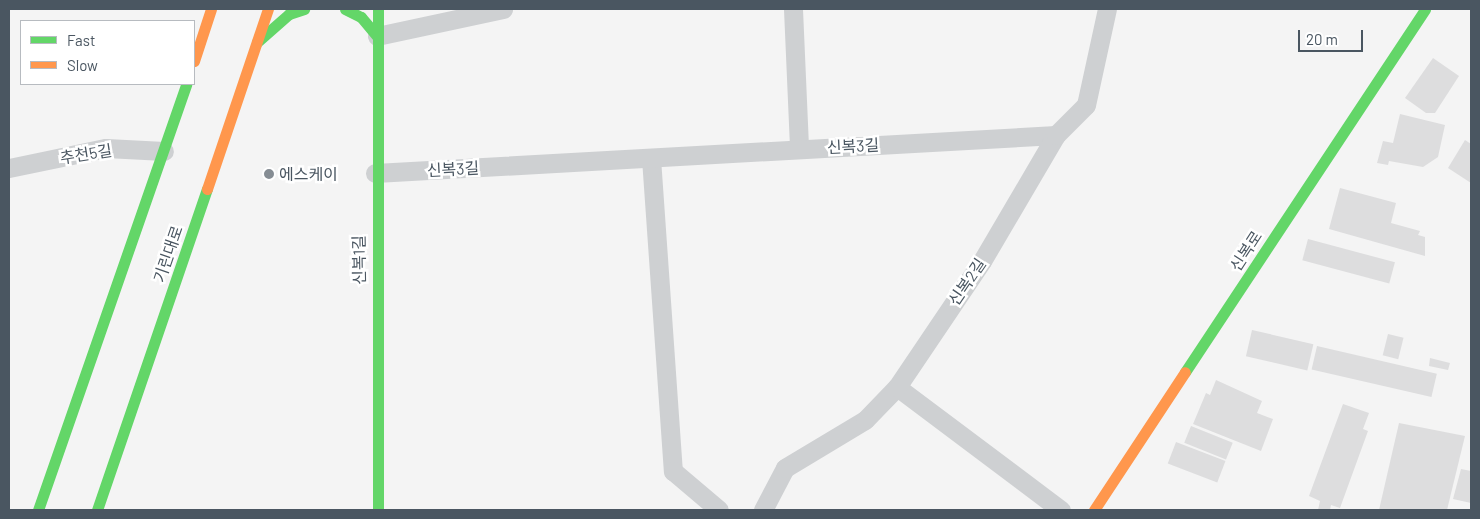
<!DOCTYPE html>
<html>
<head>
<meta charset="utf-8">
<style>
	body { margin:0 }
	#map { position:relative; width:1480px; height:519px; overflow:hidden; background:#f4f4f4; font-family:Barlow,"Noto Sans KR",sans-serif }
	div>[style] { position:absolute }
	.building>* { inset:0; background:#ddddde; transform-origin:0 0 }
	.street>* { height:19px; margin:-9.5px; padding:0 9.5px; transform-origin:9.5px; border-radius:9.5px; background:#ced0d2 }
	.fast>* { height:11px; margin:-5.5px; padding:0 5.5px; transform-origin:5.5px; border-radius:5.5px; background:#63d668 }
	.slow>* { height:11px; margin:-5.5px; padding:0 5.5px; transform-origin:5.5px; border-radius:5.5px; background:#ff974d }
	.dots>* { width:14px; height:14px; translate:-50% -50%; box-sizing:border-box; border:2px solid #fff; border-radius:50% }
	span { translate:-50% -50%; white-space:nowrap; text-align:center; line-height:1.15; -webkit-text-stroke:5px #fff; paint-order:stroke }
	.street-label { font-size:16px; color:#4a5661 }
	.poi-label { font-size:16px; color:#4a5661 }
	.left { translate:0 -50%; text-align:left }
	.frame { position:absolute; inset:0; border:10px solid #4a5661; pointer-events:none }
	.legend { position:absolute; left:20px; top:20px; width:175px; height:65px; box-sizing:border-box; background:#fff; border:1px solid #b7bbc0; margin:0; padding:6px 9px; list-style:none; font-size:15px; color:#4a5661 }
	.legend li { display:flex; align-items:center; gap:10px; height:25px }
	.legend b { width:25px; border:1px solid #b7bbc0 }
	.scale { position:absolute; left:1298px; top:30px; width:65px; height:22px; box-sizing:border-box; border:2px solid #4a5661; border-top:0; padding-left:6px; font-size:15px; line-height:18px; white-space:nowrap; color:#4a5661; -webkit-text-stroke:4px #fff; paint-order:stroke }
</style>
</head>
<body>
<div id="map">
	<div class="building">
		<i style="clip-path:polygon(1433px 58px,1459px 76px,1435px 113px,1426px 113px,1405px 98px)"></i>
		<i style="clip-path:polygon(1400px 114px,1445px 125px,1438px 157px,1423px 167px,1389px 161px,1388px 165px,1377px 163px,1383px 141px,1393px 143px)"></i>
		<i style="clip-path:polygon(1465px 140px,1471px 144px,1471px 183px,1448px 168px)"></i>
		<i style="clip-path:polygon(1340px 188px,1396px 203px,1391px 223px,1420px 231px,1418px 235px,1425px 237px,1425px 256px,1329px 229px)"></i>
		<i style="left:1308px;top:239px;width:90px;height:22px;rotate:15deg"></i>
		<i style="left:1252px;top:330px;width:63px;height:27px;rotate:13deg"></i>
		<i style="left:1388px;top:334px;width:16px;height:22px;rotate:14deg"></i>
		<i style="left:1317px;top:346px;width:123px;height:24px;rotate:13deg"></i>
		<i style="clip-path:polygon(1430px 358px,1450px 363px,1448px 370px,1429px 366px)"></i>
		<i style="clip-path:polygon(1216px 380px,1262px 401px,1257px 413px,1273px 419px,1261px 451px,1193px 424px,1206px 393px,1210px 395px)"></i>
		<i style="clip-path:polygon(1343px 404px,1369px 413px,1363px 429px,1368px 431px,1340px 508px,1331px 505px,1330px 510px,1318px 510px,1320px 501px,1309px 496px)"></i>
		<i style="clip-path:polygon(1399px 423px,1465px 436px,1447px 510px,1379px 510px)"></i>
		<i style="left:1191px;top:426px;width:45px;height:18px;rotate:22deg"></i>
		<i style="left:1176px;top:442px;width:53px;height:23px;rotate:21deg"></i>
		<i style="clip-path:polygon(1461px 469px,1471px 471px,1471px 503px,1453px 499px)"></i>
	</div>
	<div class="street">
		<i style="left:793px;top:9px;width:140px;rotate:87.5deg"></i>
		<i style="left:377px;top:36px;width:129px;rotate:-12.1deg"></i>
		<i style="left:651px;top:158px;width:314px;rotate:86deg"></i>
		<i style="left:673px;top:471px;width:60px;rotate:40.3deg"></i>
		<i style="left:9px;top:168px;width:99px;rotate:-11.7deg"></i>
		<i style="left:106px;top:148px;width:58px;rotate:3deg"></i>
		<i style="left:375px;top:173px;width:682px;rotate:-3.19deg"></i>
		<i style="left:897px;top:387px;width:205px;rotate:36.9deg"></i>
		<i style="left:763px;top:510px;width:47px;rotate:-62.4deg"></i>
		<i style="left:785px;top:468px;width:93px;rotate:-31deg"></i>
		<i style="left:865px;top:420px;width:46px;rotate:-45.9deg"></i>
		<i style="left:897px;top:387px;width:152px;rotate:-56deg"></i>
		<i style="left:982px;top:261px;width:146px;rotate:-59.6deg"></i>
		<i style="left:1056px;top:135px;width:42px;rotate:-45deg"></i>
		<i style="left:1086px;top:105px;width:98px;rotate:-77.7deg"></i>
	</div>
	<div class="fast">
		<i style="left:345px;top:9px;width:18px;rotate:27deg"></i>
		<i style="left:361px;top:17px;width:25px;rotate:50deg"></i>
		<i style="left:378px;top:9px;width:501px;rotate:90deg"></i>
		<i style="left:257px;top:42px;width:43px;rotate:-41.2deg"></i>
		<i style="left:289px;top:14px;width:16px;rotate:-18deg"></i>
		<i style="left:1185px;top:372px;width:435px;rotate:-56.5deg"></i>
		<i style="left:38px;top:510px;width:451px;rotate:-70.8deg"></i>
		<i style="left:97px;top:510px;width:339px;rotate:-71.1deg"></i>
	</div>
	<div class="slow">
		<i style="left:194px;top:61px;width:55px;rotate:-71.9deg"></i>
		<i style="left:207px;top:189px;width:190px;rotate:-71.3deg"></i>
		<i style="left:1094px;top:510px;width:165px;rotate:-56.6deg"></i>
	</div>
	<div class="dots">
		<i style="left:269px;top:174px;background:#868d94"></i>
	</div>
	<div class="street-label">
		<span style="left:853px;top:146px;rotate:-3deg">신복3길</span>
		<span style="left:86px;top:154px;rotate:-9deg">추천5길</span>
		<span style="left:453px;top:169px;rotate:-3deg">신복3길</span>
		<span style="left:1246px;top:251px;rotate:-57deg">신복로</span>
		<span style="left:168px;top:254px;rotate:-71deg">기린대로</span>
		<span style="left:359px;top:260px;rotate:-91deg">신복1길</span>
		<span style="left:967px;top:282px;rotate:-56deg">신복2길</span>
	</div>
	<div class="poi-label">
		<span class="left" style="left:279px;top:174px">에스케이</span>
	</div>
	<div class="frame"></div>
	<ul class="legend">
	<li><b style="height:6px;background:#63d668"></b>Fast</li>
	<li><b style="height:6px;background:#ff974d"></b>Slow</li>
	</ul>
	<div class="scale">20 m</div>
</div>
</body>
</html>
